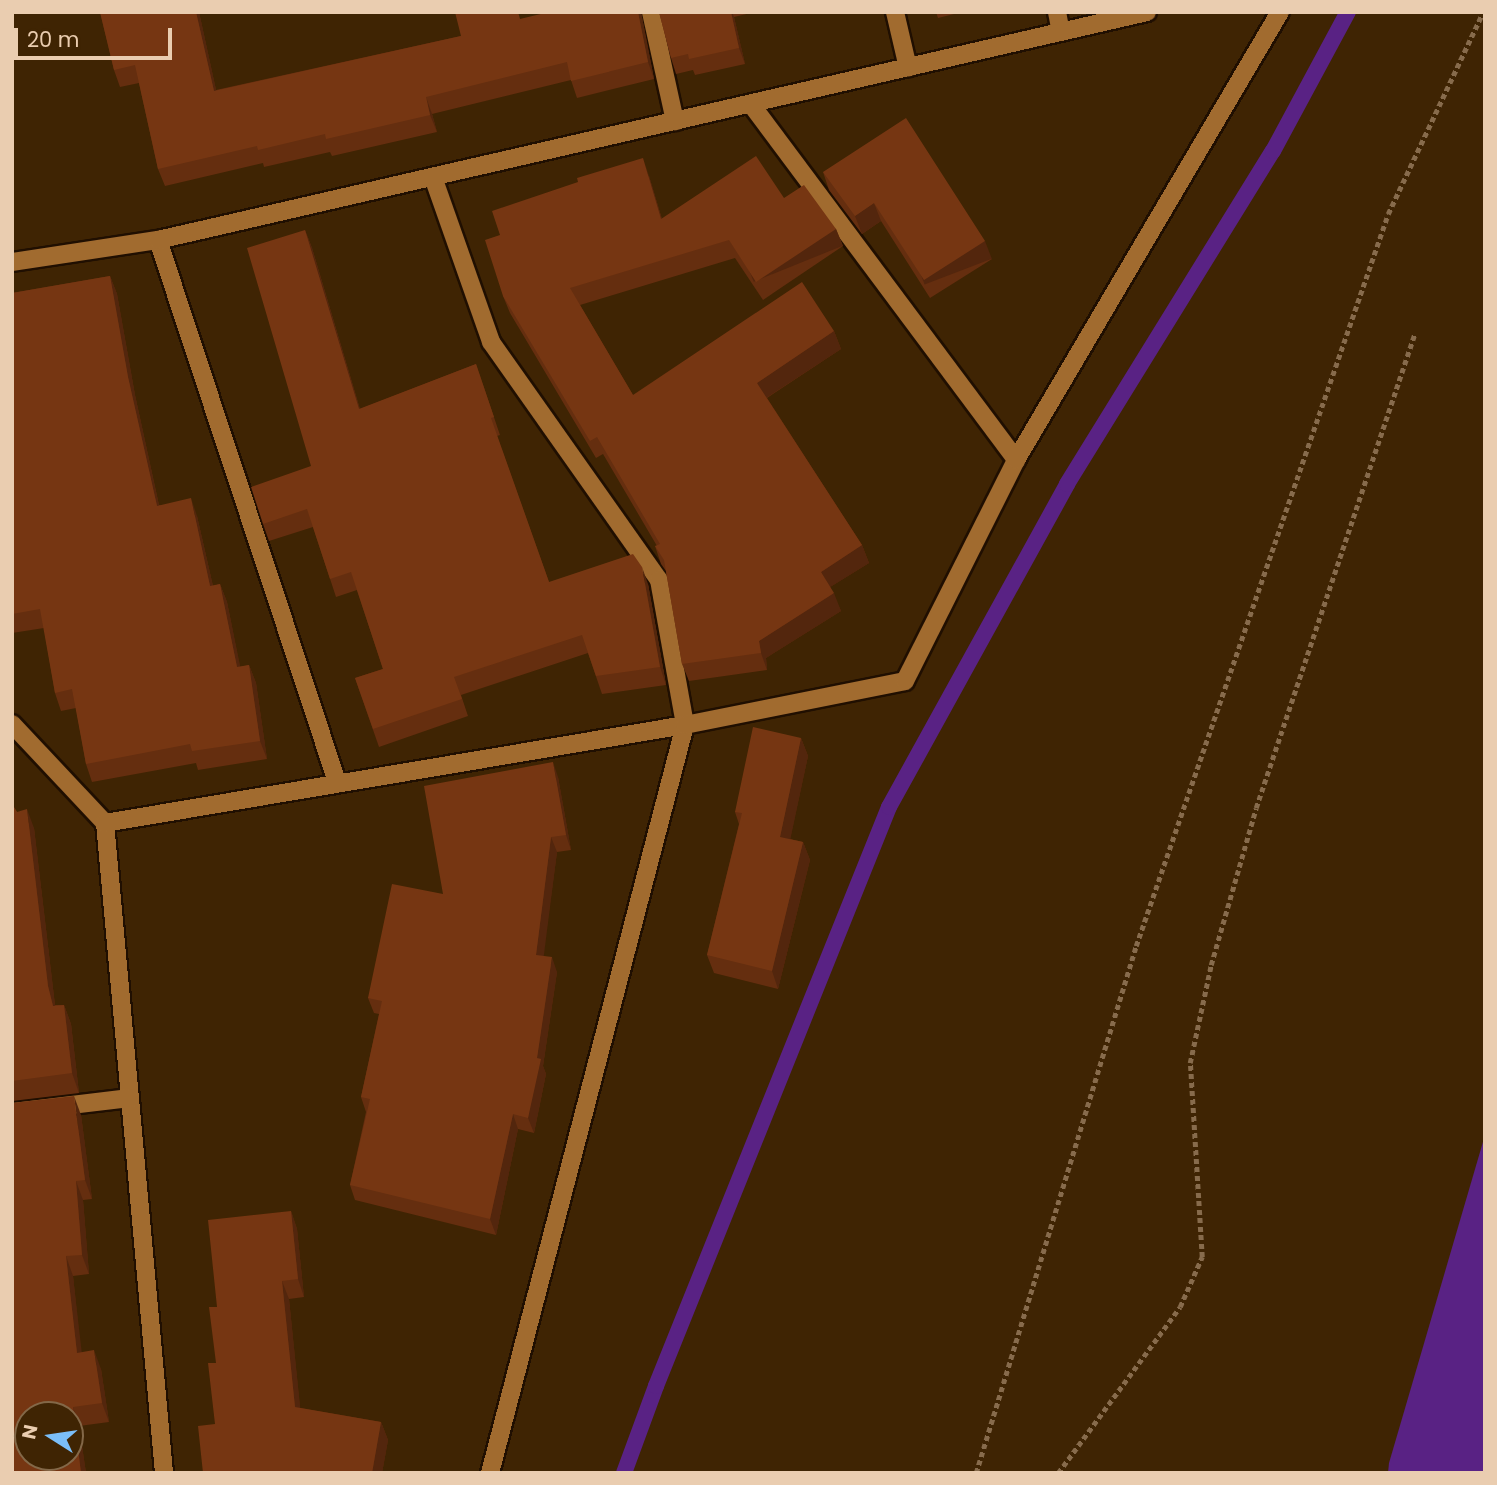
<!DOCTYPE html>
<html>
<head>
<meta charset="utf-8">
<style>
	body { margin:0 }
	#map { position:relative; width:1497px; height:1485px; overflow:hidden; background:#3f2403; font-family:Poppins,sans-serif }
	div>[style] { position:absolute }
	.water>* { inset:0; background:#592284 }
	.stream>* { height:16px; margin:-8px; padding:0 8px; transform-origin:8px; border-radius:8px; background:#592284 }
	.path>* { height:4.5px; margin-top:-2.25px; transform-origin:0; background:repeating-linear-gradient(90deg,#876b4c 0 5px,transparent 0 8.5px) }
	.roads { filter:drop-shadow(2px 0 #200f01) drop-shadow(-2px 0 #200f01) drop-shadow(0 2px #200f01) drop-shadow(0 -2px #200f01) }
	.street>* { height:18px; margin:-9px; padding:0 9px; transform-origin:9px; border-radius:9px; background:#a16b2f }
	.wall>* { inset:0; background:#652e0f }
	.shaded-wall>* { inset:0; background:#53260d; transform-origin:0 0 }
	.building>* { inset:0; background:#763612 }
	span { translate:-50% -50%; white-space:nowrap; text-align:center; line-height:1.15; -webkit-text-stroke:7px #3f2403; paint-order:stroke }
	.frame { position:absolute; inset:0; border:14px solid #eacdb0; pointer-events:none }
	.north { position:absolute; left:14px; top:1401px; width:70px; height:70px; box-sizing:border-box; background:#3f2403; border:2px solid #836848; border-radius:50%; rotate:282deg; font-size:19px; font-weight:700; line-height:28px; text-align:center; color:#eacdb0 }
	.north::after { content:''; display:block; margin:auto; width:24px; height:32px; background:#7bbef8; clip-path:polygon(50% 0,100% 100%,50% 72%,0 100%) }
	.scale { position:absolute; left:14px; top:28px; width:158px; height:32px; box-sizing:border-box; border:4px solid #eacdb0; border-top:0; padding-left:9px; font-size:21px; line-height:24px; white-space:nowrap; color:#eacdb0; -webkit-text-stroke:5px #3f2403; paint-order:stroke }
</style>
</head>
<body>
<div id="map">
	<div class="water">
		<i style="clip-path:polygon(1485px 1135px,1485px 1473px,1388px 1473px,1389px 1463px)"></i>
	</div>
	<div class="stream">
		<i style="left:624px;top:1473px;width:93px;rotate:-69.8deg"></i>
		<i style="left:656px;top:1386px;width:624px;rotate:-68.08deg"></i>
		<i style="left:889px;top:807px;width:369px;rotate:-61.1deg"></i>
		<i style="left:1067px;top:484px;width:392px;rotate:-58.3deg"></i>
		<i style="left:1273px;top:151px;width:158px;rotate:-61.7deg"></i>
	</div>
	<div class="path">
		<i style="left:976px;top:1473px;width:551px;rotate:-73.11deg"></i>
		<i style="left:1136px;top:946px;width:774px;rotate:-71deg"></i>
		<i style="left:1388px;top:214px;width:223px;rotate:-64.8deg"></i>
		<i style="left:1058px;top:1473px;width:206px;rotate:-53.7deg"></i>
		<i style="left:1180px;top:1307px;width:55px;rotate:-66.3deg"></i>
		<i style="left:1202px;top:1257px;width:194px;rotate:-93.5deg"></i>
		<i style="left:1190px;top:1063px;width:100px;rotate:-77.9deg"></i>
		<i style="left:1211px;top:965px;width:163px;rotate:-74deg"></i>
		<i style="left:1256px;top:808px;width:500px;rotate:-71.5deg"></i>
	</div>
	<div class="roads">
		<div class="street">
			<i style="left:651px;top:12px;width:112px;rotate:77.6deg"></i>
			<i style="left:895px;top:12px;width:57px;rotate:76.9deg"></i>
			<i style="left:1057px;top:12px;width:20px;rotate:79deg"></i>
			<i style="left:751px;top:104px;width:444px;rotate:53.3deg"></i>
			<i style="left:433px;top:177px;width:175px;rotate:70.6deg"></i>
			<i style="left:491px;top:342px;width:291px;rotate:54.8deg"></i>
			<i style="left:659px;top:580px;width:147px;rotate:79.8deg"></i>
			<i style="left:685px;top:725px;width:773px;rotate:104.61deg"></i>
			<i style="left:158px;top:240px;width:571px;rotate:71.72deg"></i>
			<i style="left:12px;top:262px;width:148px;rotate:-8.6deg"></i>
			<i style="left:158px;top:240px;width:1015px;rotate:-12.98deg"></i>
			<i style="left:12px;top:724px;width:136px;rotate:46.8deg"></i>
			<i style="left:105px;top:823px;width:653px;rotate:84.81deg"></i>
			<i style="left:105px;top:823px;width:588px;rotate:-9.59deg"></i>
			<i style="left:685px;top:725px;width:224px;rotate:-11.3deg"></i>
			<i style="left:905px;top:681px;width:247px;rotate:-63.3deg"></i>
			<i style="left:1016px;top:460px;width:520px;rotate:-59.49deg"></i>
			<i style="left:12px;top:1112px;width:118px;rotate:-6.8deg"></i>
		</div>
	</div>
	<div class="wall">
		<i style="clip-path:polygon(100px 12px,199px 12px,216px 90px,461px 36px,522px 19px,641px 12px,654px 79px,577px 98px,571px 80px,432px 114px,437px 132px,332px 156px,330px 152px,264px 167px,263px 163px,165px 186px,158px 169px,139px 83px,120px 87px,114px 70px)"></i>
		<i style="clip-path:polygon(659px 12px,755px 12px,734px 17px,745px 64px,695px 75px,693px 70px,676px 74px,671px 58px)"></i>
		<i style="clip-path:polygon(936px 12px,962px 12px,938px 18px)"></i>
		<i style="clip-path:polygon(823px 172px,992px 259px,930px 298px,881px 221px,862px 234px,829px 190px)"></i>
		<i style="clip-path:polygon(649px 176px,662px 219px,784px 198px,836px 229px,843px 246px,763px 300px,735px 258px,580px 305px,633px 395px,834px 331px,841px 349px,767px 398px,862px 545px,869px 563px,830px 587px,841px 611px,766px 658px,767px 670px,689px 681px,682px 664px,666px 571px,661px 564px,655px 546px,657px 546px,603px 454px,596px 458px,510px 313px,503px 296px,500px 235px)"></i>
		<i style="clip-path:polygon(305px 230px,312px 248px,360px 409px,476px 364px,500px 435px,497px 436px,549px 582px,648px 584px,666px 685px,602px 694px,588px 653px,461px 695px,468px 716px,379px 747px,355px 678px,383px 669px,357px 590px,336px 597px,313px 527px,269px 541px,263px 524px,311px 466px)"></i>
		<i style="clip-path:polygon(110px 276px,117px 294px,135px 395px,159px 505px,197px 516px,213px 586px,220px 584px,227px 602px,240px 667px,249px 665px,256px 683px,267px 759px,198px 770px,196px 763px,92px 782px,86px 764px,76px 708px,61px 711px,55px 693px,44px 628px,12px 633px,12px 293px)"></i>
		<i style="clip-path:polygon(801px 738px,808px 756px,790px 839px,803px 842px,810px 860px,778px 989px,714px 973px,707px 955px,739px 824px,735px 812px)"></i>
		<i style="clip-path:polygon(558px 777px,571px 850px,557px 852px,543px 956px,557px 972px,543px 1066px,546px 1074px,534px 1133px,518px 1129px,496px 1235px,355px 1200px,350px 1185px,366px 1112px,361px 1097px,379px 1014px,374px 1013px,368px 998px,443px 894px)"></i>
		<i style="clip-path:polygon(12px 804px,17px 812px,34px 828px,55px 1005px,64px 1005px,71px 1024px,79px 1093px,12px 1101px)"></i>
		<i style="clip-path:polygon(81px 1115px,92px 1199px,83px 1200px,89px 1274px,73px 1276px,81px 1352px,101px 1369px,109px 1422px,79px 1426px,86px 1473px,12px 1473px)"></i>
		<i style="clip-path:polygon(291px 1211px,297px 1229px,304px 1297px,289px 1299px,300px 1408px,381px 1422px,388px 1440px,382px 1473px,203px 1473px,215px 1424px,217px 1307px)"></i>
	</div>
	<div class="shaded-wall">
		<i style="clip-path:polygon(196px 12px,199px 12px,220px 108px,214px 91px)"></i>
		<i style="clip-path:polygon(638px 12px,641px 12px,654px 79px,648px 62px)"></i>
		<i style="clip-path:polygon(731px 12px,732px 12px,734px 17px,745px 64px,739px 48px)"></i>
		<i style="clip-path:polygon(426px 97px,432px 114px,437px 132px,430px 115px)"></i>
		<i style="clip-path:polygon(643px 158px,649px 176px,667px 237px,661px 219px)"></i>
		<i style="clip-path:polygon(874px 203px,881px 221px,862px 234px,855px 216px)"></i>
		<i style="left:836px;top:229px;width:18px;height:96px;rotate:68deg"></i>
		<i style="clip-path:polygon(305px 230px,312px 248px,365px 427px,359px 409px)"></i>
		<i style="left:985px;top:241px;width:19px;height:72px;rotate:69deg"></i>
		<i style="clip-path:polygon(110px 276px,117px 294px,135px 395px,163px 524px,157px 506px,128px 377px)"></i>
		<i style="clip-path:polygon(834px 331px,841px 349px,763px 400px,757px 383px)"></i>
		<i style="clip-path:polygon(191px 498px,197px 516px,217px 604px,210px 586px)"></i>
		<i style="clip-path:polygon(862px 545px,869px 563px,827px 589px,821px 572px)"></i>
		<i style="clip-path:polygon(642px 567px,648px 584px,666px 685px,660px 667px)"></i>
		<i style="clip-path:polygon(220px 584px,227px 602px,244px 685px,237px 667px)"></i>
		<i style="clip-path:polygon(834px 593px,841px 611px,766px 658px,767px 670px,761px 653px,759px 641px)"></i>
		<i style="clip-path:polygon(249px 665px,256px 683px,267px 759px,260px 741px)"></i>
		<i style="clip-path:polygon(801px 738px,808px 756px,787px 855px,780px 837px)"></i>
		<i style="clip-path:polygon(553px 762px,558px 777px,571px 850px,566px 835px)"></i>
		<i style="clip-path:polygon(27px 809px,34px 828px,55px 1005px,60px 1025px,53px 1006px,48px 986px)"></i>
		<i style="clip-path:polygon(551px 837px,557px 852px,542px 970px,536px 955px)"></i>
		<i style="clip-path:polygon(803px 842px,810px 860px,778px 989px,772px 971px)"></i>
		<i style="clip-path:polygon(552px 957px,557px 972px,543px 1066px,546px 1074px,534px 1133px,528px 1118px)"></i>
		<i style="clip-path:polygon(64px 1005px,71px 1024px,79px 1093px,72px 1073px)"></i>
		<i style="clip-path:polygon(74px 1096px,81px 1115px,92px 1199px,85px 1180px)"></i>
		<i style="clip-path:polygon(513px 1114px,518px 1129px,496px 1235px,490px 1219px)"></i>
		<i style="clip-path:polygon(76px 1181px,83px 1200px,89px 1274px,82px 1255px)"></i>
		<i style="clip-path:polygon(291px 1211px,297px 1229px,304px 1297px,298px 1279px)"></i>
		<i style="clip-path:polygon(66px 1256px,73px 1276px,84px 1372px,77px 1353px)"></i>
		<i style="clip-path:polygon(282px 1281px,289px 1299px,302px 1425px,295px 1407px)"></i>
		<i style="clip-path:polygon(94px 1350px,101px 1369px,109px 1422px,102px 1403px)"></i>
		<i style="clip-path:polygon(73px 1407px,79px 1426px,86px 1473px,81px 1473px)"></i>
		<i style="clip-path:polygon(381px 1422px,388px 1440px,382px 1473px,372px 1473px)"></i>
	</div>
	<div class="building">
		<i style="clip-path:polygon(100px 12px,196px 12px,214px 91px,461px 36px,455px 12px,518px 12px,520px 19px,549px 12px,638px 12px,648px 62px,571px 81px,567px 62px,426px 97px,430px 115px,326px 139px,325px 134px,258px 150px,257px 146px,158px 169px,135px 65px,114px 70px)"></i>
		<i style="clip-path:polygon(659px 12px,731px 12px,739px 48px,689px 59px,688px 54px,671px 58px)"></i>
		<i style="clip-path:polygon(906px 118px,985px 241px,924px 280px,874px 203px,855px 216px,823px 172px)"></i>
		<i style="clip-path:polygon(756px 156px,784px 198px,804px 185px,836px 229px,756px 282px,729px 240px,570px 288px,633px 395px,802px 282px,834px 331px,757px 383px,862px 545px,821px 572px,834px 593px,759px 641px,761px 653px,682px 664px,664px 560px,655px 546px,660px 544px,597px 437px,590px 441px,503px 296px,485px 240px,500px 235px,492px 211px,578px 182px,577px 178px,643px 158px,661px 219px)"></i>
		<i style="clip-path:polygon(305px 230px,359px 409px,476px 364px,494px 417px,491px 418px,549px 582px,633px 554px,642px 567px,660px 667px,596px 676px,582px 635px,454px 677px,462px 699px,373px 729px,355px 678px,383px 669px,351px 572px,330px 579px,307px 509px,263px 524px,251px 487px,311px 466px,247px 248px)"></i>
		<i style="clip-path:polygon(110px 276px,128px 377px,157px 506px,191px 498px,210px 586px,220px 584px,237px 667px,249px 665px,260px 741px,192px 751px,190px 744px,86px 764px,72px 689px,55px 693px,40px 609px,12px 614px,12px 293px)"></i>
		<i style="clip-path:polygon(753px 727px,801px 738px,780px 837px,803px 842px,772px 971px,707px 955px,742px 813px,735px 812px)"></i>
		<i style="clip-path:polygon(553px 762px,566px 835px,551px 837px,536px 955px,552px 957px,537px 1058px,541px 1059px,528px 1118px,513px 1114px,490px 1219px,350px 1185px,370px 1099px,361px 1097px,382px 1001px,368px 998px,392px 884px,443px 894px,424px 786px)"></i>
		<i style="clip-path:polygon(12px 804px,17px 812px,27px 809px,48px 986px,53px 1006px,64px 1005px,72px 1073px,12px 1081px)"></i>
		<i style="clip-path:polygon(evenodd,74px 1096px,85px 1180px,76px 1181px,82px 1255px,66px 1256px,77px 1353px,94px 1350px,102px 1403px,73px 1407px,81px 1473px,12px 1473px,12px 1103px,74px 1096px,28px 1415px,70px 1415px,70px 1457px,28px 1457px,28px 1415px)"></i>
		<i style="clip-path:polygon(291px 1211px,298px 1279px,282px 1281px,295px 1407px,381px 1422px,372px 1473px,203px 1473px,198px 1426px,215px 1424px,208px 1363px,216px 1363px,209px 1307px,217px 1307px,208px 1220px)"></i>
	</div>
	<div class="frame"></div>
	<div class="north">N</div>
	<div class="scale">20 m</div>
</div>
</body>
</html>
